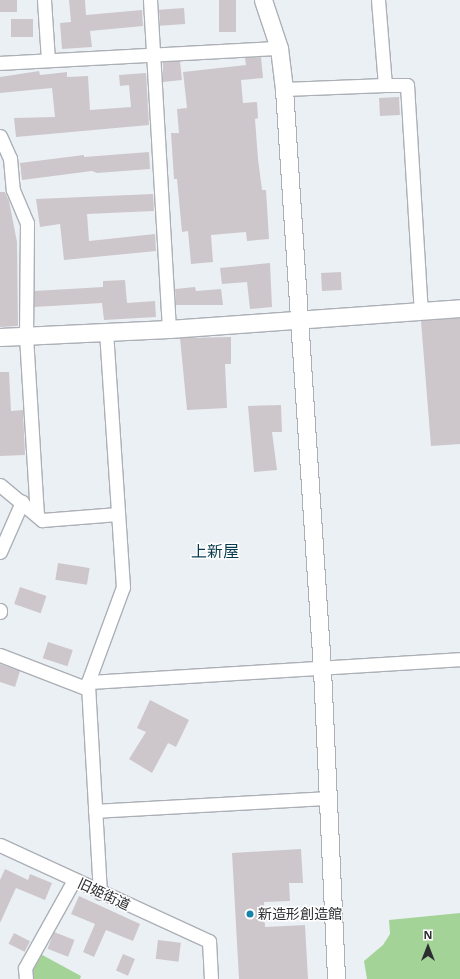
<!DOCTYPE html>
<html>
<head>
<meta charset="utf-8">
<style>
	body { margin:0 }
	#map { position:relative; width:460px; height:979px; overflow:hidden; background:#ebf0f5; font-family:"Open Sans","Noto Sans JP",sans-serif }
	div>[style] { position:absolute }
	.green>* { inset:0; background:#a4d398 }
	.building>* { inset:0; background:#cdc7cb; transform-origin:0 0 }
	.roads { filter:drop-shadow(1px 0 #acb0b6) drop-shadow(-1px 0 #acb0b6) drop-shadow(0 1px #acb0b6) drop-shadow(0 -1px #acb0b6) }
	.minor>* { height:13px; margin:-6.5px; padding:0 6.5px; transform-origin:6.5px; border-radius:6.5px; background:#fff }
	.tertiary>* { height:17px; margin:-8.5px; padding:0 8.5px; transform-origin:8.5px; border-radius:8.5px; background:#fff }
	.dots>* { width:11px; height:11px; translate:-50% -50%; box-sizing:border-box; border:2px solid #fff; border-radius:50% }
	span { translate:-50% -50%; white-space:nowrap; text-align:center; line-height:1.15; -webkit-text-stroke:3px #fff; paint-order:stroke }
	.street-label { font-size:14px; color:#2c2e30 }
	.poi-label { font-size:14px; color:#2c2e30 }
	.left { translate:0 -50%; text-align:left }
	.quarter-label { font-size:16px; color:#093b4e }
	.north { position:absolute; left:408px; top:927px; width:40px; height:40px; -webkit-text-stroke:3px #fff; paint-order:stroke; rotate:0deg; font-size:11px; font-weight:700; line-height:16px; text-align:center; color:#2c2e30 }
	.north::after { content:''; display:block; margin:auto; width:14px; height:18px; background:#2c2e30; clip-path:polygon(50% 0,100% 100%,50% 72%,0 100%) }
</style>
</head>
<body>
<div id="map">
	<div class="green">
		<i style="clip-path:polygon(460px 913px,460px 979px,367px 979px,364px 961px,383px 945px,390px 934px,389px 920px)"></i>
		<i style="clip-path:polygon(35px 951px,81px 976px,80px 979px,26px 979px)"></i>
	</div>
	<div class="building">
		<i style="left:0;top:0;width:17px;height:12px"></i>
		<i style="clip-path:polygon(69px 0,85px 0,86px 15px,142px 10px,143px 26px,90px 31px,92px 47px,62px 49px,60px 23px,71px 22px)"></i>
		<i style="left:219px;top:0;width:17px;height:32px"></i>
		<i style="left:184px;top:8px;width:16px;height:25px;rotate:86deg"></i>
		<i style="left:33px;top:19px;width:18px;height:22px;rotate:90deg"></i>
		<i style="clip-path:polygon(261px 57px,263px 78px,241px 80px,243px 103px,257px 102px,258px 118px,255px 119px,258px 159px,262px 190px,266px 190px,269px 239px,247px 241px,246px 232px,211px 235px,213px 262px,191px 264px,188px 231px,182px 232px,177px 179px,174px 179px,171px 133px,179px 133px,177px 109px,187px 108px,183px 72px,246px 65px,245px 58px)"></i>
		<i style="clip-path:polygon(180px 61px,182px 80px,163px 82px,163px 62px)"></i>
		<i style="clip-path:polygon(39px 71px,40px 75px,67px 72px,67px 77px,88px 76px,90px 110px,131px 107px,129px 85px,120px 86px,119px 75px,146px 73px,149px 125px,16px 137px,14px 118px,55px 117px,52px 88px,0 93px,0 77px)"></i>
		<i style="left:399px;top:97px;width:18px;height:20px;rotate:87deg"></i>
		<i style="clip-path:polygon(149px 152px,150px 169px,97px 173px,92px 171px,22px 180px,20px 163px,84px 155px,84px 157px)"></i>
		<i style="clip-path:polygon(0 192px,5px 192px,9px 201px,17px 242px,18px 326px,0 327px)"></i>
		<i style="clip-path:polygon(153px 194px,154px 211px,87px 214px,89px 241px,155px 234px,156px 251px,64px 260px,60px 224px,40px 227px,36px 199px)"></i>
		<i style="clip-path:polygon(270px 263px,272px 307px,250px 309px,247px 282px,222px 284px,220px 268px)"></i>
		<i style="left:341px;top:272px;width:18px;height:20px;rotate:87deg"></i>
		<i style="clip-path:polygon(125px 280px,127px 303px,155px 301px,156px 317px,104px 320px,102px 303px,34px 307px,34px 291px,103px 287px,103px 281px)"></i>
		<i style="clip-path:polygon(195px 287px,196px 291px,221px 289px,223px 305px,176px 305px,175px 289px)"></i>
		<i style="clip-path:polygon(460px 318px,460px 444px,431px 446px,421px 321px)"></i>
		<i style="clip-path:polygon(231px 337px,231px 364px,225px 364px,227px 408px,187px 410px,180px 338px)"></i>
		<i style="clip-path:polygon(0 372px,9px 372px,11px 411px,23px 410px,25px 455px,0 456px)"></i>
		<i style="clip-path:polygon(281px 405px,282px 432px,272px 432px,277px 470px,254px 472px,248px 406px)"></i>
		<i style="left:58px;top:563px;width:32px;height:17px;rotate:9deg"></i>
		<i style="left:20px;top:587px;width:28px;height:18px;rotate:19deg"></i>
		<i style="left:48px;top:642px;width:26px;height:17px;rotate:18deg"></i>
		<i style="clip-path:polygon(0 664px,20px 671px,15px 687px,0 682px)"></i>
		<i style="clip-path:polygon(150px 700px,189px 720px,176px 747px,168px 743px,152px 773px,129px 759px,146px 732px,137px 728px)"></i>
		<i style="clip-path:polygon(301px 849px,303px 883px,289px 883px,290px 901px,264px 902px,265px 927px,305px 925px,308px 979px,239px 979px,232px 853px)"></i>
		<i style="clip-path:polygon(5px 869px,28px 880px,30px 874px,52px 883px,45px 900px,16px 888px,0 923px,0 880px)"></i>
		<i style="clip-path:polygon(79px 896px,140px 924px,133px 941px,106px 930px,94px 957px,83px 952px,95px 924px,71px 914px)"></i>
		<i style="left:54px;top:932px;width:22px;height:18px;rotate:21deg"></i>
		<i style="left:14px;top:933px;width:18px;height:12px;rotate:27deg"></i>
		<i style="left:158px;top:940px;width:23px;height:19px;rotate:7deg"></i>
		<i style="left:123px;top:954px;width:13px;height:18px;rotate:23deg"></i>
	</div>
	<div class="roads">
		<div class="minor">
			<i style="left:44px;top:0;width:60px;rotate:86.2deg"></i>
			<i style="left:150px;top:0;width:330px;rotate:86.7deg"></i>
			<i style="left:0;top:63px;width:279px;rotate:-3.1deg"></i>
			<i style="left:385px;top:85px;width:22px"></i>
			<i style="left:407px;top:85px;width:226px;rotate:86.5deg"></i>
			<i style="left:284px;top:89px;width:101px;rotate:-2.3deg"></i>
			<i style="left:385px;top:85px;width:85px;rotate:-94.7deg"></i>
			<i style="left:0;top:136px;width:24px;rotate:66deg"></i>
			<i style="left:10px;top:158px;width:32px;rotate:85deg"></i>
			<i style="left:13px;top:190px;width:36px;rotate:67deg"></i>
			<i style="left:27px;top:223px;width:113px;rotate:90.5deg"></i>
			<i style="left:26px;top:336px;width:179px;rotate:86.5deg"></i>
			<i style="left:0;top:485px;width:55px;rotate:39.8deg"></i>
			<i style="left:42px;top:520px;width:76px;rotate:-4.5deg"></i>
			<i style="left:0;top:552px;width:55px;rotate:-66.3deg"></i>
			<i style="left:0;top:610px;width:2px;rotate:90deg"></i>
			<i style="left:0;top:655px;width:94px;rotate:21.1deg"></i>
			<i style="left:88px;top:682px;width:373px;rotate:-3.5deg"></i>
			<i style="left:95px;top:811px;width:233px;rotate:-3.2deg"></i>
			<i style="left:0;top:845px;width:230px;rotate:24.7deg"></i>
			<i style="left:209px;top:941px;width:38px;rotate:87deg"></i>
			<i style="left:100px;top:893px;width:211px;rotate:-93.3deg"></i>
			<i style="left:88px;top:682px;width:101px;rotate:-69.8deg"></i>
			<i style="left:123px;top:587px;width:256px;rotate:-93.8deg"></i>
			<i style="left:26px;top:979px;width:11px;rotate:-95deg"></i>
			<i style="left:25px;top:968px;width:101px;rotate:-60.9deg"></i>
		</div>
		<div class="tertiary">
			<i style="left:263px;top:0;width:51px;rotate:71.6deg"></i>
			<i style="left:279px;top:48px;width:41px;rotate:83deg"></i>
			<i style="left:284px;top:89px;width:581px;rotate:86.25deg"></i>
			<i style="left:322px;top:669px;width:310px;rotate:87.4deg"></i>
			<i style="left:0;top:337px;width:169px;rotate:-2.7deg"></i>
			<i style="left:169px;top:329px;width:292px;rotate:-4.1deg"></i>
		</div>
	</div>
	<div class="dots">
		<i style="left:250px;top:914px;background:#1583aa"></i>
	</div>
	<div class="street-label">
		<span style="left:104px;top:894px;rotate:25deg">旧姫街道</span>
	</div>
	<div class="poi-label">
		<span class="left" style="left:258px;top:914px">新造形創造館</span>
	</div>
	<div class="quarter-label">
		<span style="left:215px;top:551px">上新屋</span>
	</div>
	<div class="north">N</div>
</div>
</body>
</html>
